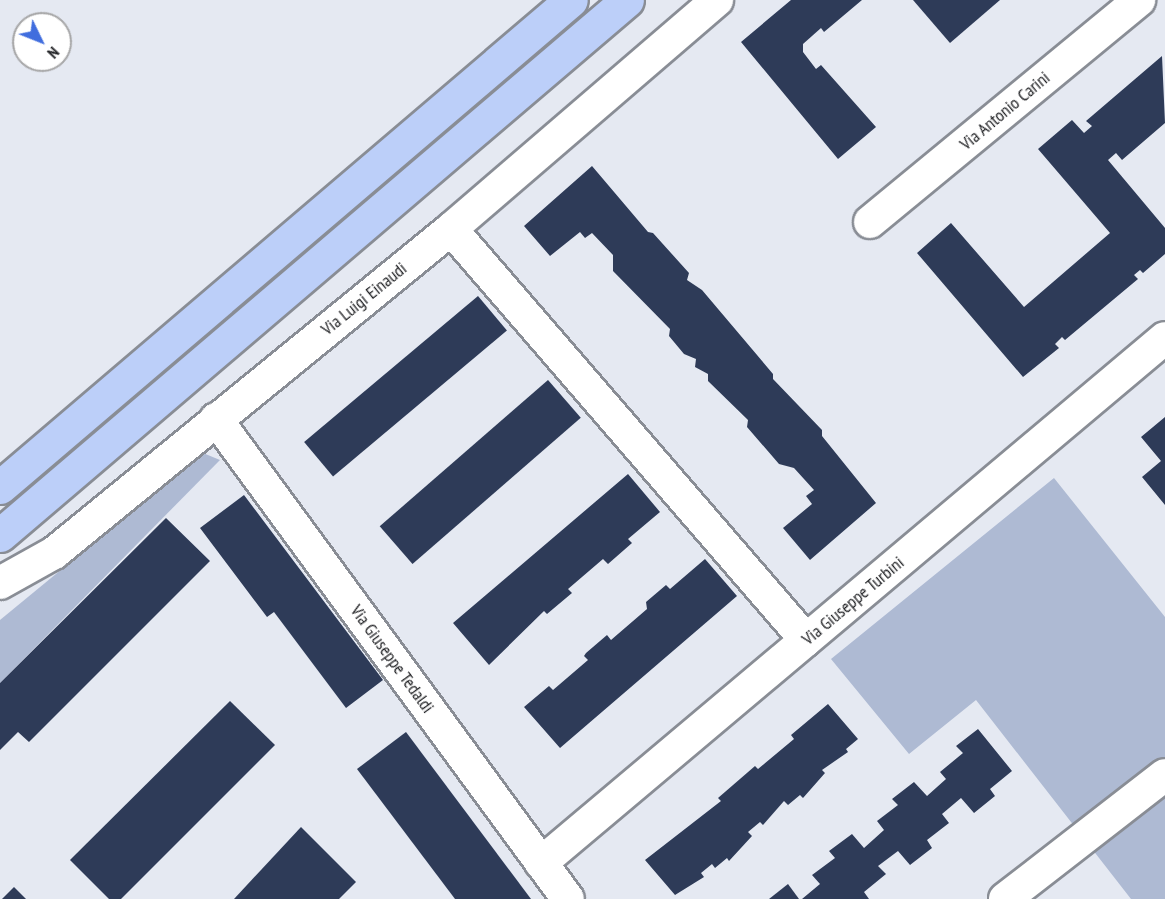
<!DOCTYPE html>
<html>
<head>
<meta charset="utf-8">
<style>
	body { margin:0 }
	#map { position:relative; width:1165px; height:899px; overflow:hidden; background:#e5e9f2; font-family:"PT Sans Narrow",sans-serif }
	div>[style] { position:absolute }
	.green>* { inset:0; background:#aebad3 }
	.building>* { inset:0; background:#2e3b58; transform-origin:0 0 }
	.roads { filter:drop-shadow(2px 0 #898d95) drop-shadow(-2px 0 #898d95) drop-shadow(0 2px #898d95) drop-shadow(0 -2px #898d95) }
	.street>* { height:32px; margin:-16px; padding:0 16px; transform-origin:16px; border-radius:16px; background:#fff }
	.primary>* { height:33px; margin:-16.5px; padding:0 16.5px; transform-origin:16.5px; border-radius:16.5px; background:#bccff9 }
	span { translate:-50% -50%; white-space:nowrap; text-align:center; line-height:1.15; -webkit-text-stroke:6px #fff; paint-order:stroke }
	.street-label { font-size:18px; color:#202124 }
	.north { position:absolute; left:12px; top:12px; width:60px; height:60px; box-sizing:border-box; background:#fff; border:2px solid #a6a6a7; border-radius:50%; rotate:133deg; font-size:16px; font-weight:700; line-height:24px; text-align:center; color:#202124 }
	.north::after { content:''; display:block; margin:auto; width:21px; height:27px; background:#406dde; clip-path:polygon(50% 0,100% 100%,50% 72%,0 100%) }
</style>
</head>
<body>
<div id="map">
	<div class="green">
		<i style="clip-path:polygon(203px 453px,220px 460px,0 683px,0 620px)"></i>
		<i style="clip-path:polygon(1054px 478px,1165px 617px,1165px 899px,1131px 899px,976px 700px,909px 754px,831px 659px)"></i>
	</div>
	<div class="building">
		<i style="clip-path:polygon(791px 0,862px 0,824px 32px,821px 28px,803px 44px,803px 52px,816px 69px,821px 65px,876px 127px,838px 159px,741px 42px)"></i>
		<i style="clip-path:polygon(913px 0,1000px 0,950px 43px)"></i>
		<i style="clip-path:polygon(1162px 56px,1165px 123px,1122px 160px,1116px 153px,1108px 160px,1165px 228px,1165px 254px,1143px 273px,1140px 270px,1134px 275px,1138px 279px,1065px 340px,1062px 337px,1055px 344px,1059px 348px,1023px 377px,917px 253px,951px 223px,1024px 307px,1110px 233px,1038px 149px,1072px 120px,1084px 133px,1092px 126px,1086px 121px)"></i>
		<i style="clip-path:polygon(592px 166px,648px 232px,653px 233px,689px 273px,687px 280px,702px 290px,773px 374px,773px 379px,822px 430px,822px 436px,876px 503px,810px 560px,783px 528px,812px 504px,806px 496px,814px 490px,794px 468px,779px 464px,747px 427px,748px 420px,708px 381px,708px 374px,695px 367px,696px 359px,684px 354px,669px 336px,670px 329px,613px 271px,613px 255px,592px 233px,585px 238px,580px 232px,550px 256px,524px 226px)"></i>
		<i style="left:478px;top:296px;width:45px;height:227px;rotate:50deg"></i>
		<i style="left:548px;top:380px;width:50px;height:223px;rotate:49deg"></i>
		<i style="clip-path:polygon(1165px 417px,1165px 505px,1142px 477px,1161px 461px,1141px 437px)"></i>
		<i style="clip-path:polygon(628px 474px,660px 512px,628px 539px,632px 543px,608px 564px,603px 559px,568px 589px,572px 593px,547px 614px,544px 611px,489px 665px,453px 623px)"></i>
		<i style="clip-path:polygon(244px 495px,383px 680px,346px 708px,274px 612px,267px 617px,200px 528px)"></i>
		<i style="clip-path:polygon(166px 518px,210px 561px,29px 742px,18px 732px,0 750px,0 683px)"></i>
		<i style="clip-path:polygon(705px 559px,737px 596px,560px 748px,524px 707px,549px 686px,553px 690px,588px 660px,584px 656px,586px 653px,607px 635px,611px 640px,647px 609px,646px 602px,666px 585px,670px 589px)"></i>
		<i style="clip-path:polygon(230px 701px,275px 745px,121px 899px,109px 899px,70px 860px)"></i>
		<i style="clip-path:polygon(828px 704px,858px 739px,846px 749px,848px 752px,822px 770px,825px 773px,803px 798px,800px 795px,788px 805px,784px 801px,763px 825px,760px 822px,748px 832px,752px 836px,729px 861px,727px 858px,715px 868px,712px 864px,701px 873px,704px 877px,675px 895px,645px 860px,721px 801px,718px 798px,755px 766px,758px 769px,794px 739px,791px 735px)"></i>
		<i style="clip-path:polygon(978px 729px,1012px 771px,990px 789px,995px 796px,974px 813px,961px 798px,942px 814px,949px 823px,927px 840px,932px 848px,910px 865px,898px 851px,878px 866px,886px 874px,864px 892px,869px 899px,802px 899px,820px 884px,812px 875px,835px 858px,829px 851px,852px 834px,864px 848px,884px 830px,877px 821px,898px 805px,892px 799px,914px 782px,927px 796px,946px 779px,940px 772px,963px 753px,956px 746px)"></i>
		<i style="clip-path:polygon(406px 732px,531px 899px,455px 899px,357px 769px)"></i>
		<i style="clip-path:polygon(301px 827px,356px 882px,339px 899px,234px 899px)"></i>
		<i style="clip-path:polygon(788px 884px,799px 899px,769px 899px)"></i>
		<i style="clip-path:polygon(14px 887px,26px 899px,2px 899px)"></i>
	</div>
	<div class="roads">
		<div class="street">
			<i style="left:870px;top:222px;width:349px;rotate:-39.5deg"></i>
			<i style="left:451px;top:229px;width:543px;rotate:49.18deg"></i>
			<i style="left:216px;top:419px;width:595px;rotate:53.75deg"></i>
			<i style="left:0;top:583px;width:62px;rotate:-29.1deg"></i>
			<i style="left:54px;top:553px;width:512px;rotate:-39.22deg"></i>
			<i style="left:451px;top:229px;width:351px;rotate:-40.7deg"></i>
			<i style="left:541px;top:863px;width:815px;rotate:-40.08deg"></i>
			<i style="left:1005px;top:899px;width:202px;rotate:-37.8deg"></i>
		</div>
		<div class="primary">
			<i style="left:0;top:487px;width:750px;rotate:-40.46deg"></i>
			<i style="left:0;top:535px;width:824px;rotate:-40.47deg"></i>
		</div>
	</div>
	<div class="street-label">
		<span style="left:1005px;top:111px;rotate:-40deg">Via Antonio Carini</span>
		<span style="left:364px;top:299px;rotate:-39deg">Via Luigi Einaudi</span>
		<span style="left:853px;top:601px;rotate:-40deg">Via Giuseppe Turbini</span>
		<span style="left:392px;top:659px;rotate:54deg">Via Giuseppe Tedaldi</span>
	</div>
	<div class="north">N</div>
</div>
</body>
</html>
